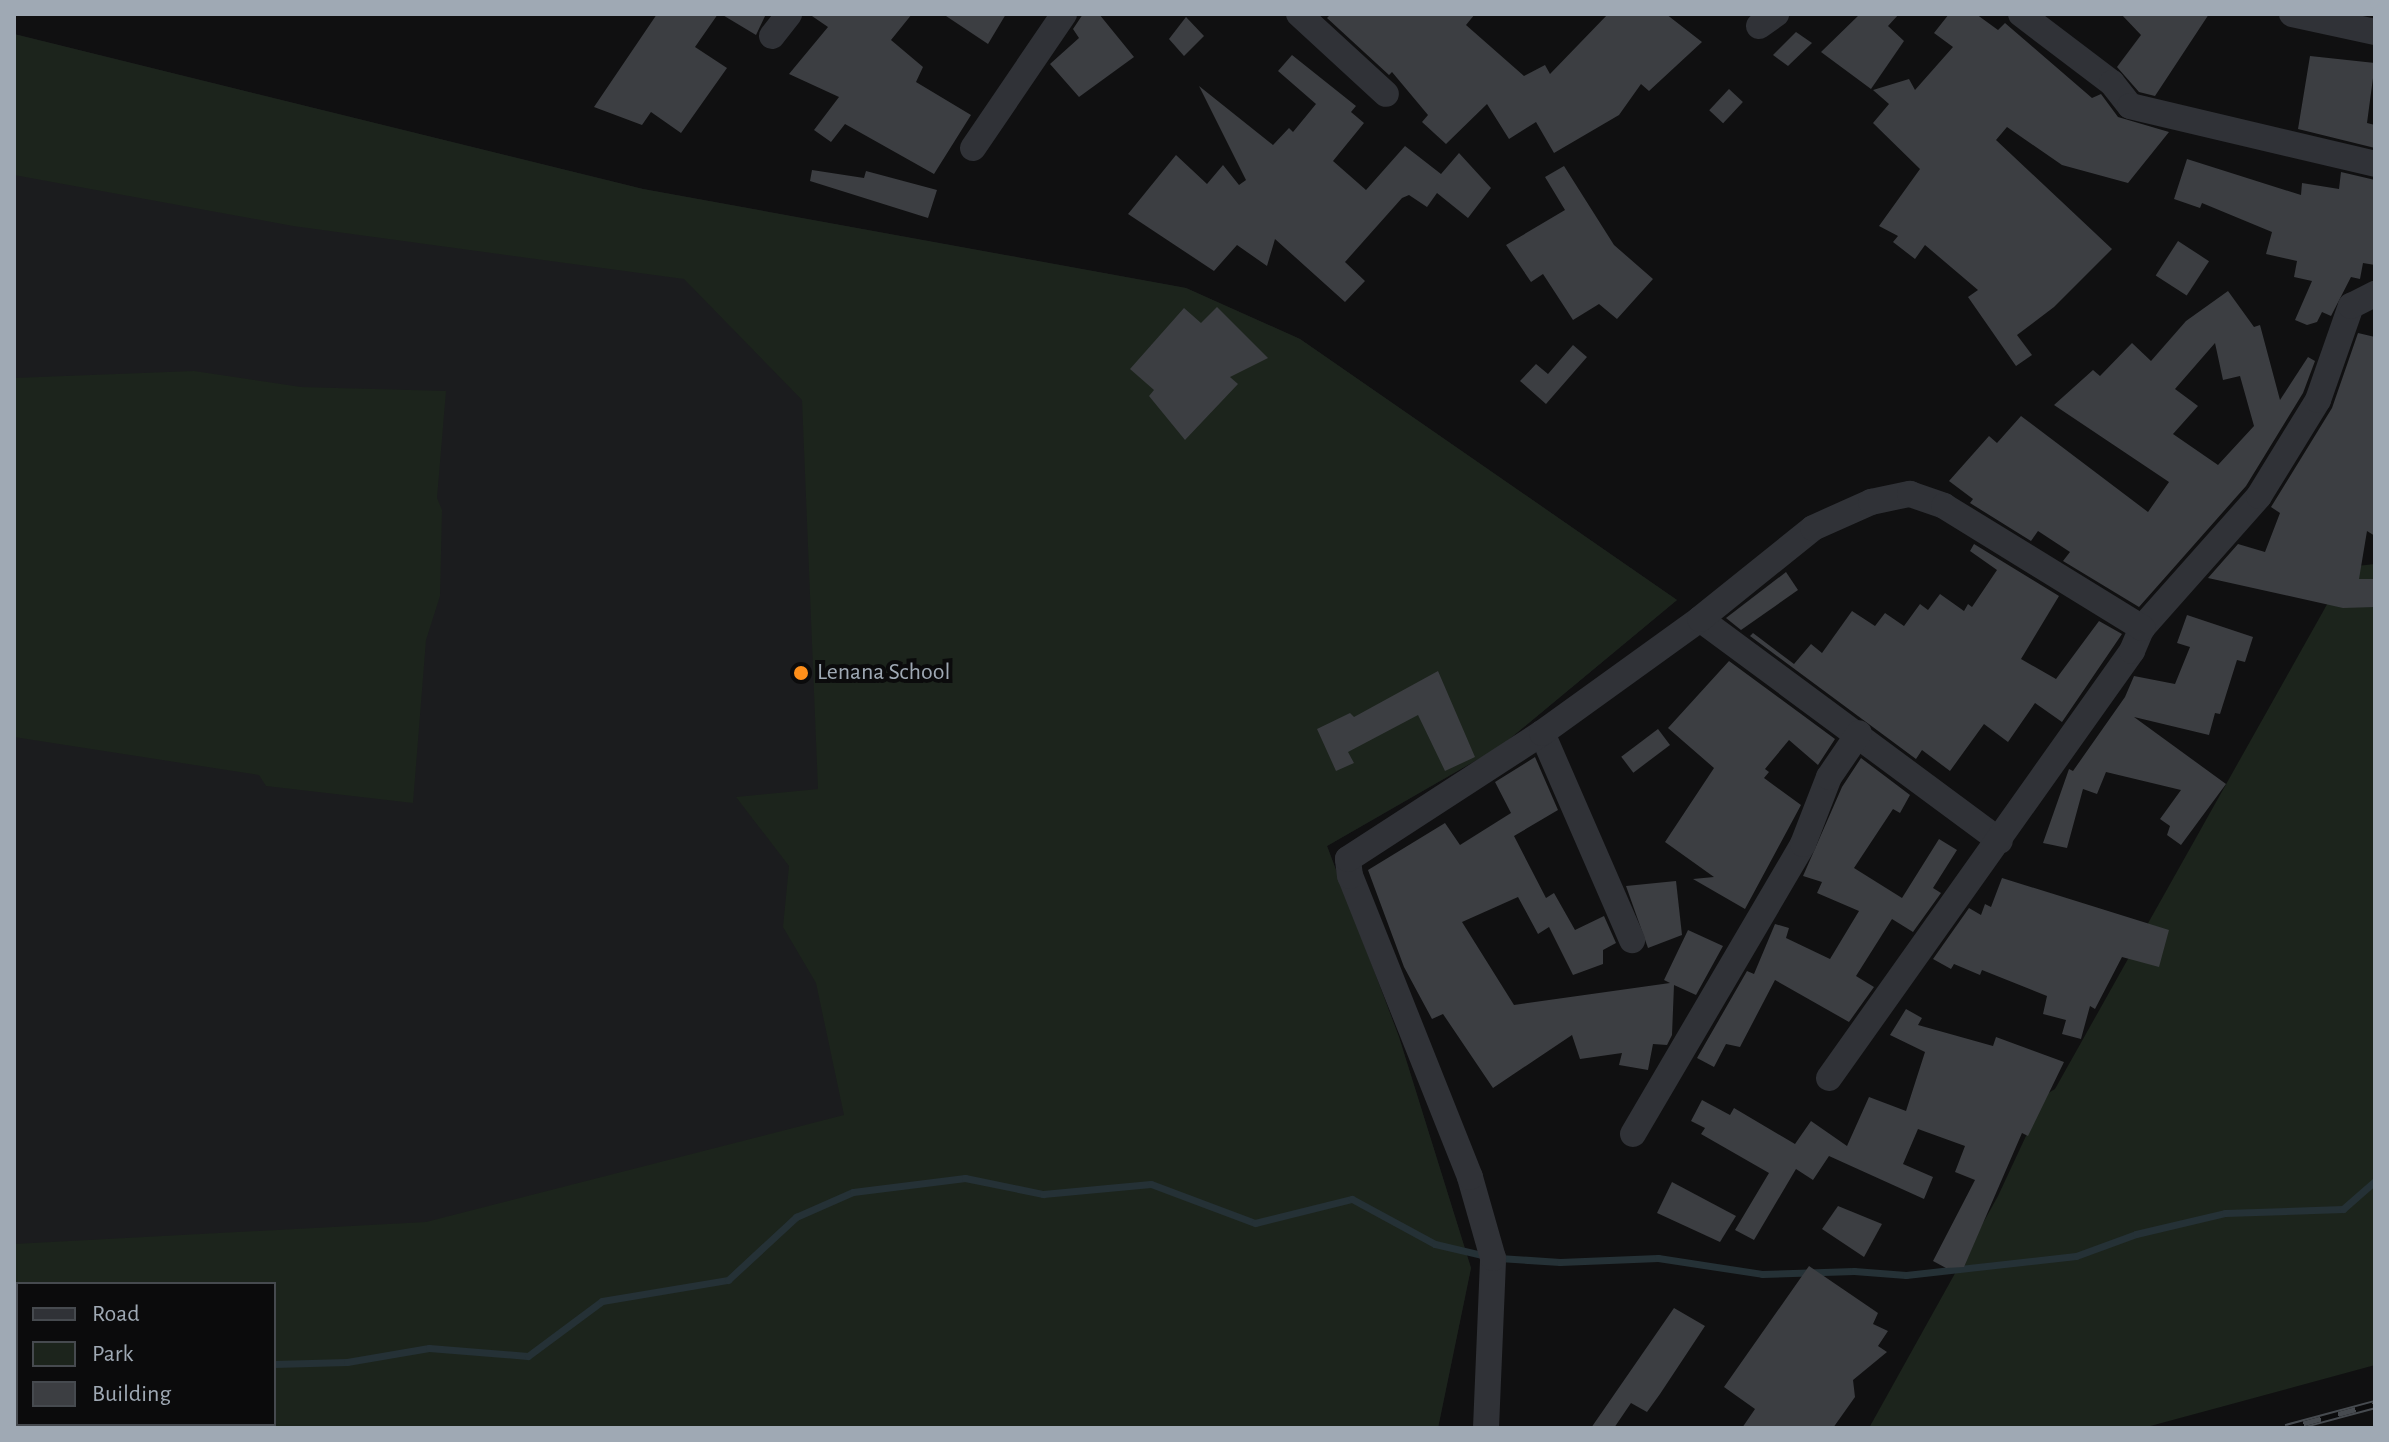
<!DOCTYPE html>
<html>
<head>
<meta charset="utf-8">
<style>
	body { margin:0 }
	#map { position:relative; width:2389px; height:1442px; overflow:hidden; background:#101011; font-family:"Alegreya Sans",sans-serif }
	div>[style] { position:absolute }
	.built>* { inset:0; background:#1b1c1e }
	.green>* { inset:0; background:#1c241c }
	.stream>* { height:7px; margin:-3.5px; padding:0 3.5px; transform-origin:3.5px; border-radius:3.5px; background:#253136 }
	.building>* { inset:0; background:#3c3e42; transform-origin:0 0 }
	.minor>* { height:26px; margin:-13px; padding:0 13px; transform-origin:13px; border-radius:13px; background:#303237 }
	.rail>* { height:9px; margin-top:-4.5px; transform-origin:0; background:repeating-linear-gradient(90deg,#0b0b0c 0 18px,#474b50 0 36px); box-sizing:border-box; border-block:2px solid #474b50 }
	.dots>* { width:22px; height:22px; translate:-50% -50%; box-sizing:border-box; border:4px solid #0b0b0c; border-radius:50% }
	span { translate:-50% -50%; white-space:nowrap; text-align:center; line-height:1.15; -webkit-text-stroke:8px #0b0b0c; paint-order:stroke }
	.poi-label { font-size:24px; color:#9fa9b4 }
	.left { translate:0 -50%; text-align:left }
	.frame { position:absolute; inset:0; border:16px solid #9fa9b4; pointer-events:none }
	.legend { position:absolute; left:16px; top:1282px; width:260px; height:144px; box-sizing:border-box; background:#0b0b0c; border:2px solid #464a4f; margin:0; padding:10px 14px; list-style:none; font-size:24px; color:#9fa9b4 }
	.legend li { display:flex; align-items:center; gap:16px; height:40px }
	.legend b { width:40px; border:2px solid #464a4f }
</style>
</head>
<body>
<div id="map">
	<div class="built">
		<i style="clip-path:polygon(evenodd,14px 34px,643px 189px,1186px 288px,1300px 339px,1677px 600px,1501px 746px,1327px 846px,1399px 1037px,1471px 1268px,1438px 1428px,14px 1428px,14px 34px,18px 1284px,274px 1284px,274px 1424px,18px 1424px,18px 1284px)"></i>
	</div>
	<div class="green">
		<i style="clip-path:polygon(evenodd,14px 34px,643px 189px,1186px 288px,1300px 339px,1677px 600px,1501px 746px,1327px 846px,1399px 1037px,1471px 1268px,1438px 1428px,14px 1428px,14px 1244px,426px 1222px,844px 1115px,816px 983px,783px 927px,789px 866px,736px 797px,818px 789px,802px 400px,684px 279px,293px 226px,14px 175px,14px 34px,18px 1284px,274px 1284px,274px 1424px,18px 1424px,18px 1284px)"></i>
		<i style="clip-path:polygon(194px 371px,301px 387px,446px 391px,437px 498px,442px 510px,440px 596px,426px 640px,413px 803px,266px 786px,259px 775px,14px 737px,14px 378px)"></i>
		<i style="clip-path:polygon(2375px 564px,2375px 1365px,2143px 1428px,1869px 1428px,1998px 1196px,2045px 1095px,2055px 1089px,2348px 567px)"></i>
	</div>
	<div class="stream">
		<i style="left:1499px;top:1258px;width:61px;rotate:3.8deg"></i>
		<i style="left:1560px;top:1262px;width:98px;rotate:-2.3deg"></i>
		<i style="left:1658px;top:1258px;width:105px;rotate:8.7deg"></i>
		<i style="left:1762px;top:1274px;width:92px;rotate:-1.9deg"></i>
		<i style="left:1854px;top:1271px;width:52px;rotate:4.4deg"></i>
		<i style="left:1906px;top:1275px;width:171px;rotate:-6.4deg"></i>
		<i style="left:2076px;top:1256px;width:64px;rotate:-20.1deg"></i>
		<i style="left:2136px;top:1234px;width:91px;rotate:-13.3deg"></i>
		<i style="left:2225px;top:1213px;width:118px;rotate:-1.9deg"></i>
		<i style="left:2343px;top:1209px;width:43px;rotate:-41.2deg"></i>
		<i style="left:14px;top:1307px;width:4px;rotate:27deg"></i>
		<i style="left:274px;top:1364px;width:73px;rotate:-1.6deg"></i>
		<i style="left:347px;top:1362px;width:83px;rotate:-9.7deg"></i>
		<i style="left:429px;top:1348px;width:99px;rotate:4.6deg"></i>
		<i style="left:528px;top:1356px;width:92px;rotate:-36.6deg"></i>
		<i style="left:602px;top:1301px;width:128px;rotate:-9.5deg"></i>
		<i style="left:728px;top:1280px;width:93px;rotate:-42.8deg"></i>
		<i style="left:796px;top:1217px;width:62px;rotate:-23.7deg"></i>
		<i style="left:853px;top:1192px;width:113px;rotate:-7.1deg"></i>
		<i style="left:965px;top:1178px;width:80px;rotate:11.6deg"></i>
		<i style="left:1043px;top:1194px;width:108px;rotate:-5.3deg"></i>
		<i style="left:1151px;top:1184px;width:111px;rotate:20.6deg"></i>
		<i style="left:1255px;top:1223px;width:100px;rotate:-13.9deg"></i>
		<i style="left:1352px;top:1199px;width:94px;rotate:28.5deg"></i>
		<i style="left:1435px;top:1244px;width:52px;rotate:13.2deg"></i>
	</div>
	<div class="building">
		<i style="clip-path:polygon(657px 14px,718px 14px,695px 47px,727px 68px,681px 133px,651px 112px,642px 125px,594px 107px)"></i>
		<i style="clip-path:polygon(721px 14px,766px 14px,756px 35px)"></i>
		<i style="clip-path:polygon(809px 14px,912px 14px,891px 40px,923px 67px,916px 82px,971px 115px,934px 174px,845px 124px,831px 142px,814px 130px,839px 97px,789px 74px,828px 27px)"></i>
		<i style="clip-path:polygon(943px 14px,1006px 14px,988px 44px)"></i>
		<i style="clip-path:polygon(1083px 14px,1099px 14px,1134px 57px,1079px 97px,1050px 64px,1079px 38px,1073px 29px)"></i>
		<i style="clip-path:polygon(1331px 14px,1475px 14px,1466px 25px,1524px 76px,1545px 65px,1550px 74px,1608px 14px,1666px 14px,1702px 42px,1649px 91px,1641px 84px,1619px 115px,1554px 153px,1536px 122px,1509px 139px,1487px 104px,1446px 144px,1422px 122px,1428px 115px,1392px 72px,1389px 75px,1327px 18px)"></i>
		<i style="clip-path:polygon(1860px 14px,1899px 14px,1888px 26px,1904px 41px,1871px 89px,1821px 52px)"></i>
		<i style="clip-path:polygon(1949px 14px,1976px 14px,1998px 30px,2005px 23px,2092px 98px,2101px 94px,2118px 117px,2169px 132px,2128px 183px,2062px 165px,2007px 127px,1996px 140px,2112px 249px,2054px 307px,2017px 335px,2032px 355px,2016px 366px,1968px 297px,1978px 290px,1925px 245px,1915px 259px,1893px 242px,1898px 236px,1879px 226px,1920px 169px,1873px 123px,1889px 104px,1873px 90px,1909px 79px,1915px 90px,1953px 47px,1934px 33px)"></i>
		<i style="clip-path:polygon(2121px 14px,2209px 14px,2155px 96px,2139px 92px,2117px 67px,2141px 35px)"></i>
		<i style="clip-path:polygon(1186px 17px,1204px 36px,1184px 56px,1169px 39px)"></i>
		<i style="clip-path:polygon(1796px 32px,1812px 43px,1788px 66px,1773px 55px)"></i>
		<i style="clip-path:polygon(1292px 55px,1356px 106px,1351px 112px,1364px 123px,1333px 161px,1366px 190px,1405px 146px,1441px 174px,1459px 153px,1491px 188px,1468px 218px,1437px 193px,1427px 207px,1409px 195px,1402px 198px,1345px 262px,1365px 281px,1345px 302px,1275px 239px,1267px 266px,1237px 245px,1214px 271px,1128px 214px,1176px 155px,1207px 184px,1223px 165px,1239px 185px,1246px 180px,1199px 86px,1273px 145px,1289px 128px,1293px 132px,1316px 104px,1278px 71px)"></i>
		<i style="clip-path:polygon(2310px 56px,2375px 63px,2367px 123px,2375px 125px,2375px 148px,2298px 129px)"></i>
		<i style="left:1729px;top:89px;width:19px;height:29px;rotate:43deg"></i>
		<i style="clip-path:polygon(2187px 159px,2301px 195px,2302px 183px,2339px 189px,2341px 172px,2375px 180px,2375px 265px,2363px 263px,2360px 279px,2351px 277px,2331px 316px,2322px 312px,2317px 322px,2307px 325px,2295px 320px,2312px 281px,2294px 277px,2297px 261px,2266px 254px,2272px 232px,2202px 203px,2200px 208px,2174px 199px)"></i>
		<i style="clip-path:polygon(1564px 166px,1614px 245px,1653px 279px,1617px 319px,1599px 304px,1573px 320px,1543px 274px,1531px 282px,1506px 245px,1565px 210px,1545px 177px)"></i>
		<i style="clip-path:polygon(812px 170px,864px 178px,866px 171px,937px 190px,928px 218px,810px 181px)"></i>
		<i style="left:2178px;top:241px;width:37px;height:41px;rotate:33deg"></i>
		<i style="clip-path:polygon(evenodd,2228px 291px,2254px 327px,2260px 325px,2280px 400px,2308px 357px,2315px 361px,2303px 393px,2246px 486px,2139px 607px,2063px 561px,2070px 552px,2038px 531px,2031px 541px,1970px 503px,1973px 499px,1949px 481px,1989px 436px,1997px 443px,2021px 416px,2148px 512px,2169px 482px,2054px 405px,2093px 370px,2100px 376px,2132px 343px,2151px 361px,2186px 321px,2228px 291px,2215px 343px,2223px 380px,2240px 376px,2254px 426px,2218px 465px,2173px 434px,2198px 406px,2175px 389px,2215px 343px)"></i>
		<i style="clip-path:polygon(1217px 307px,1268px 358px,1230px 377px,1238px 384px,1185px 440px,1149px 396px,1154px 390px,1130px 369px,1184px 308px,1201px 323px)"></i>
		<i style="clip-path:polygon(2358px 333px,2375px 337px,2375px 536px,2367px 531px,2359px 579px,2375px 579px,2375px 607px,2343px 608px,2208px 578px,2238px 544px,2265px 552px,2280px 513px,2271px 507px,2332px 408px)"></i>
		<i style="clip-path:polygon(1573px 345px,1587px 357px,1546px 404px,1520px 381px,1536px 364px,1548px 374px)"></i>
		<i style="clip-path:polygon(1974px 544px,2059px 596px,2021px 659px,2056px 679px,2099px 621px,2122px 634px,2062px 722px,2035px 703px,2008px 742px,1984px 724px,1950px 771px,1922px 750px,1916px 759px,1750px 636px,1753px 633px,1794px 664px,1811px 644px,1822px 653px,1852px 611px,1875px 626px,1885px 613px,1904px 626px,1920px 604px,1928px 610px,1940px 594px,1964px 611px,1968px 604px,1972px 607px,1997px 570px,1970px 551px)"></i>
		<i style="clip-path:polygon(1786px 572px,1798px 590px,1741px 630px,1726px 618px)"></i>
		<i style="clip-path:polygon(2187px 615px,2253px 637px,2245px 662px,2237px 660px,2220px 714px,2215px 713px,2209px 735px,2134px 717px,2226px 784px,2181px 845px,2167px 835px,2170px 826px,2160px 819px,2181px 790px,2106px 772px,2097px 794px,2083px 789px,2067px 848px,2043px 843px,2069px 769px,2073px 771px,2125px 697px,2134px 676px,2175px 684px,2190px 647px,2177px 643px)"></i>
		<i style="clip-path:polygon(1729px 661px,1835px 739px,1818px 765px,1789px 740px,1765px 769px,1769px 772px,1764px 778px,1801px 805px,1745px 909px,1693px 879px,1714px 877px,1665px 842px,1714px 768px,1668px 728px)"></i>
		<i style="clip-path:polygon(1438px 671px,1475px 757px,1445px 771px,1418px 715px,1348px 752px,1354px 763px,1336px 771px,1317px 729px,1350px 713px,1354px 717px)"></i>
		<i style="left:1658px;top:729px;width:20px;height:46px;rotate:53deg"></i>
		<i style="clip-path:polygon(1535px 757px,1558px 810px,1514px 836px,1546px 898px,1554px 893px,1575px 930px,1604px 916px,1616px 943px,1603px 950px,1603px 964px,1573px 975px,1549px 927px,1538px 934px,1518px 897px,1462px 922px,1514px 1005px,1670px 983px,1664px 980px,1688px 930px,1723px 946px,1696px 995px,1674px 985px,1672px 1035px,1667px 1045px,1653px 1044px,1648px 1070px,1619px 1065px,1622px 1053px,1580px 1059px,1572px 1035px,1493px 1088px,1443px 1014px,1432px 1019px,1404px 967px,1368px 870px,1445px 823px,1460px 845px,1511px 813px,1495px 782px)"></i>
		<i style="clip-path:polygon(1861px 758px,1910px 795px,1900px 813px,1893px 809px,1854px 868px,1902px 898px,1939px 839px,1957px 850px,1933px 888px,1941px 893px,1913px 932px,1892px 919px,1856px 976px,1874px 987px,1849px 1022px,1775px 980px,1740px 1047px,1726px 1044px,1714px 1067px,1697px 1058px,1747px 971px,1754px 974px,1775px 924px,1789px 928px,1786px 938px,1830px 959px,1859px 911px,1817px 893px,1822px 882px,1803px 876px,1842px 787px)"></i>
		<i style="clip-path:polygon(2002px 878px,2169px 930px,2159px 967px,2122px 957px,2095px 1009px,2090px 1006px,2081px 1039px,2062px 1034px,2066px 1020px,2043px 1014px,2047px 996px,1982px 970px,1980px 975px,1954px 964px,1951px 969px,1933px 959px,1969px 908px,1981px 915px,1985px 904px,1991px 907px)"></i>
		<i style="clip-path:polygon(1676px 881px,1682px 935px,1648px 948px,1626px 886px)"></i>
		<i style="clip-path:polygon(1906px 1009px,1922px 1018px,1918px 1025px,1993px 1046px,1996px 1037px,2064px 1062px,2028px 1136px,2022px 1133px,1964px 1267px,1946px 1268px,1933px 1261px,1975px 1180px,1955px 1172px,1965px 1146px,1918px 1129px,1903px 1164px,1933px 1177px,1924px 1199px,1829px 1156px,1813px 1180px,1796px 1169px,1754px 1240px,1735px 1230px,1769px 1173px,1701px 1134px,1705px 1128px,1691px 1121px,1702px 1100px,1730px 1115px,1734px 1108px,1795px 1144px,1811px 1121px,1847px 1146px,1869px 1097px,1906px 1111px,1925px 1052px,1890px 1035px)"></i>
		<i style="clip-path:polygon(1672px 1182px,1736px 1216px,1720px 1242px,1657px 1213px)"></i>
		<i style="clip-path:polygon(1838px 1206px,1882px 1224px,1864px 1257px,1822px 1229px)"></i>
		<i style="clip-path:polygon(1809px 1266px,1878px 1313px,1873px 1324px,1888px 1331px,1878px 1346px,1887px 1352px,1853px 1380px,1855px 1397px,1833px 1428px,1742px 1428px,1755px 1409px,1724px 1387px)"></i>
		<i style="clip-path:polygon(1674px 1308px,1705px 1326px,1660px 1394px,1647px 1412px,1631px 1403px,1614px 1428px,1591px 1428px)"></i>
	</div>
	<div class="minor">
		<i style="left:1299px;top:14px;width:118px;rotate:42.6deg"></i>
		<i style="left:2021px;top:14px;width:114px;rotate:37.2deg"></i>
		<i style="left:2112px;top:83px;width:29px;rotate:52deg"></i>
		<i style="left:2130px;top:106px;width:252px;rotate:13.3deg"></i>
		<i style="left:2292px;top:14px;width:85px;rotate:12.2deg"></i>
		<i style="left:1759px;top:26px;width:21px;rotate:-35deg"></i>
		<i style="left:772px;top:36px;width:28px;rotate:-52deg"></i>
		<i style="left:973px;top:148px;width:162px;rotate:-55.8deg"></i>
		<i style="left:1700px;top:619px;width:373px;rotate:36.5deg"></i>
		<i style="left:1542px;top:733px;width:226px;rotate:66.5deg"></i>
		<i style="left:1829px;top:1078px;width:524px;rotate:-54.64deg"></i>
		<i style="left:2132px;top:651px;width:25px;rotate:-67deg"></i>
		<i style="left:2142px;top:628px;width:176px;rotate:-48.4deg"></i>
		<i style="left:2259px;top:496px;width:113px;rotate:-58.4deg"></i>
		<i style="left:2318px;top:400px;width:100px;rotate:-70.7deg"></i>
		<i style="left:2351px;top:306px;width:27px;rotate:-27deg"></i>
		<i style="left:1633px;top:1134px;width:336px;rotate:-59.6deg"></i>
		<i style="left:1803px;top:844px;width:72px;rotate:-68.8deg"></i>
		<i style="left:1829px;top:777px;width:53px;rotate:-55.7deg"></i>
		<i style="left:1486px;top:1428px;width:170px;rotate:-87.6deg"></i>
		<i style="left:1493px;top:1258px;width:84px;rotate:-105.9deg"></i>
		<i style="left:1470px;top:1177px;width:324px;rotate:-111.7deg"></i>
		<i style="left:1350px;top:876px;width:17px;rotate:-97deg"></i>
		<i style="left:1348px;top:859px;width:231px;rotate:-33deg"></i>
		<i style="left:1542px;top:733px;width:195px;rotate:-35.8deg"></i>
		<i style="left:1700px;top:619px;width:145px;rotate:-38.8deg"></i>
		<i style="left:1813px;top:528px;width:64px;rotate:-24.1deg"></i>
		<i style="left:1871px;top:502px;width:40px;rotate:-12deg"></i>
		<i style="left:1910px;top:494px;width:36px;rotate:19deg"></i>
		<i style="left:1944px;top:506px;width:233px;rotate:31.6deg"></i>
	</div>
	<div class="rail">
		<i style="left:2286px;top:1428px;width:92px;rotate:-15.1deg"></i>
	</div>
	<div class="dots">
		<i style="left:801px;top:673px;background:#ff8f1a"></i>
	</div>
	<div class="poi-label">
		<span class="left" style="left:817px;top:673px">Lenana School</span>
	</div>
	<div class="frame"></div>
	<ul class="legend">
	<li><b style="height:10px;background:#303237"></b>Road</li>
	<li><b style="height:22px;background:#1c241c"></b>Park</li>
	<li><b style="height:22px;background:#3c3e42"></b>Building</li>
	</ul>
</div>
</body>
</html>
